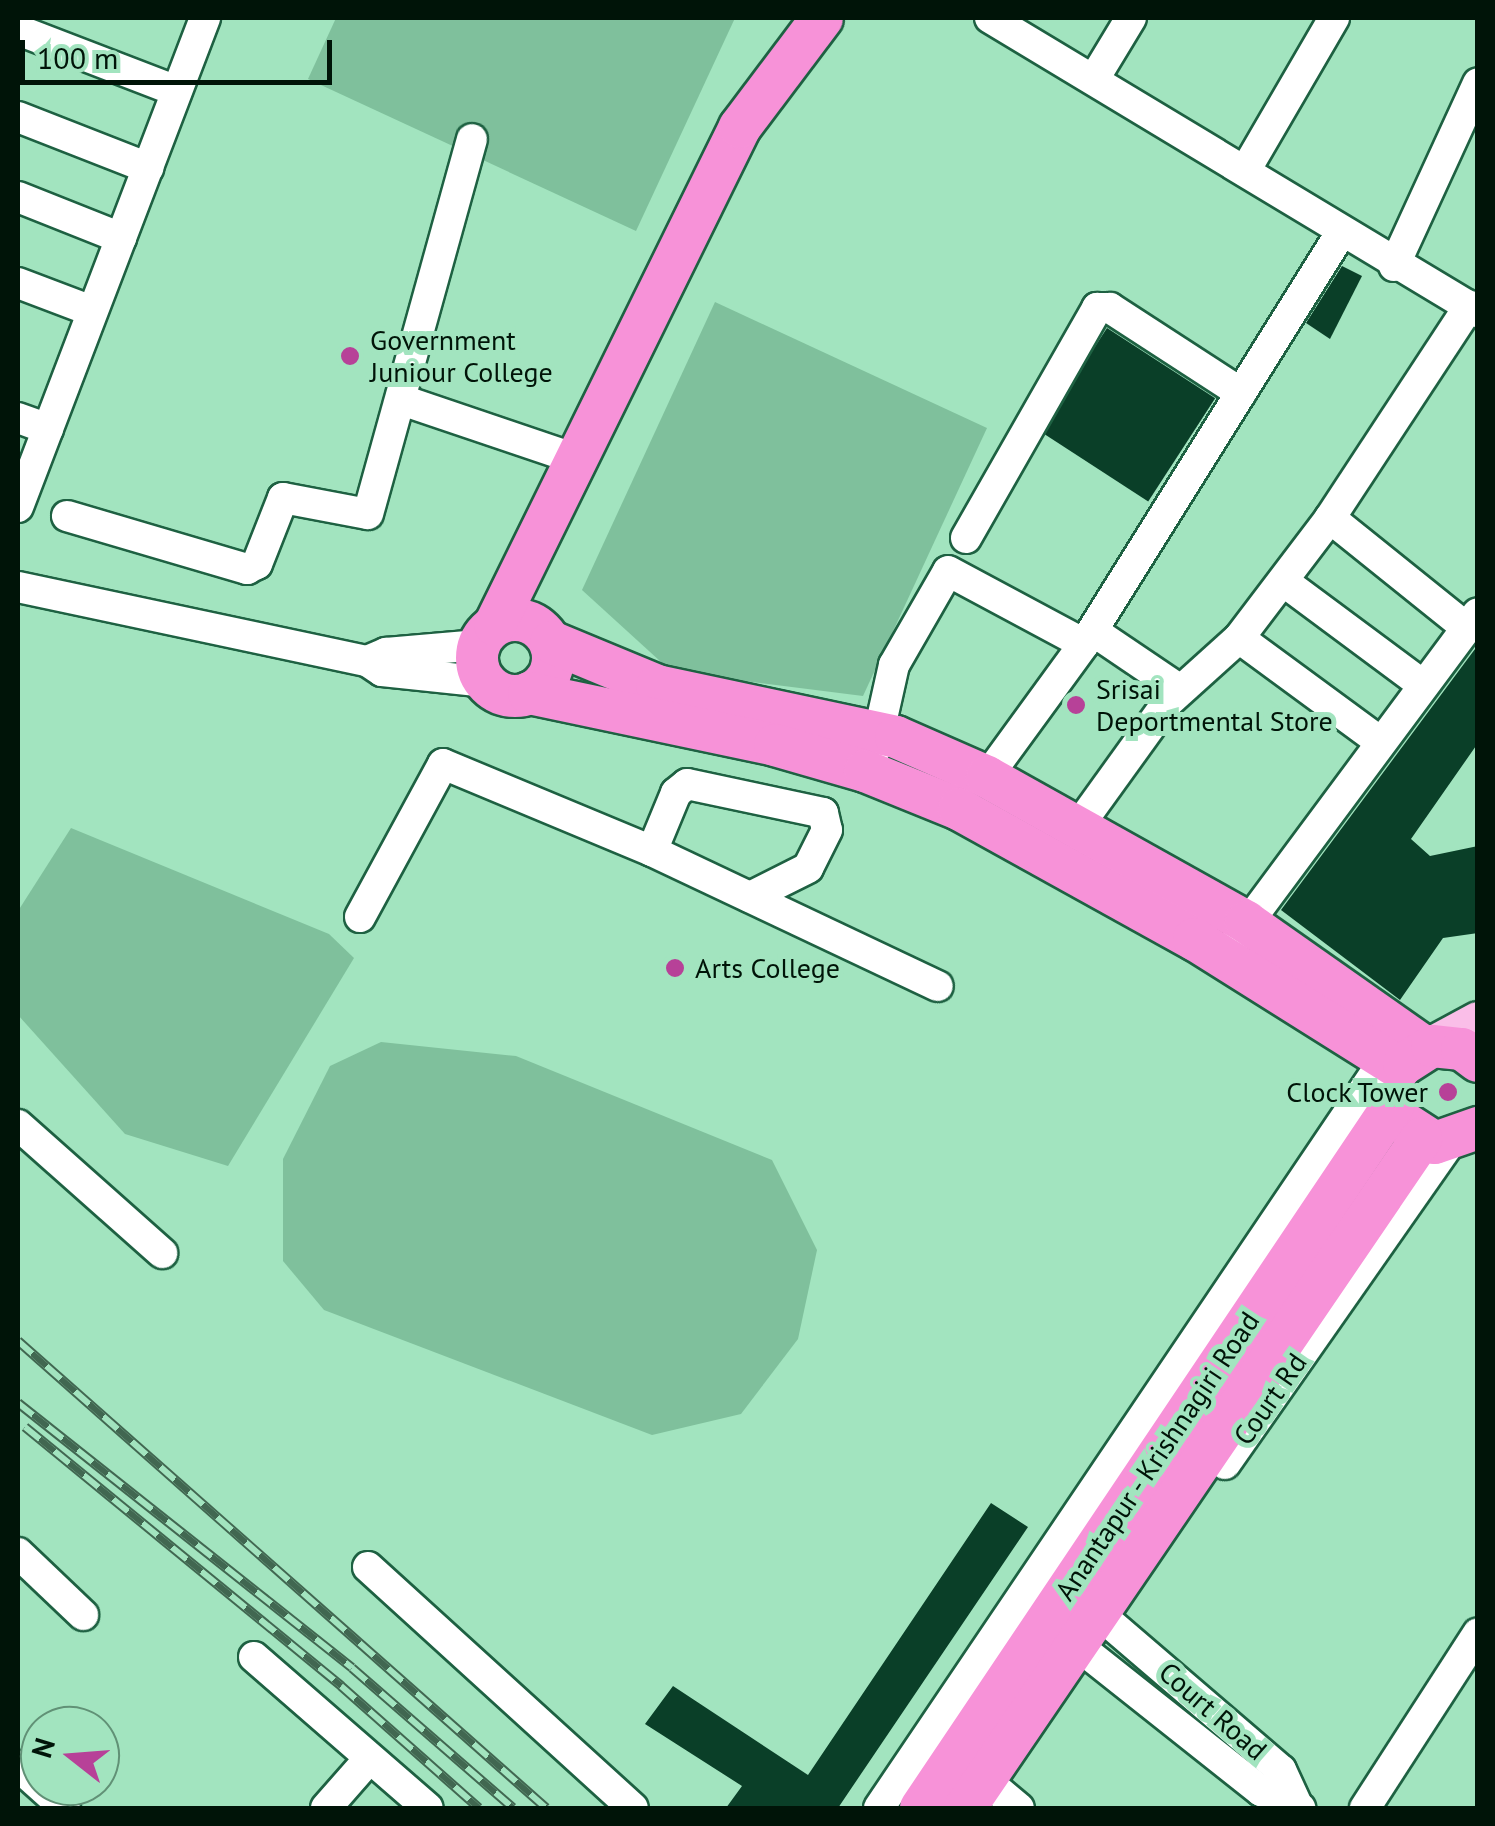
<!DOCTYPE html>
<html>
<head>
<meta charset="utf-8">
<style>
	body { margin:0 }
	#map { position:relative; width:1495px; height:1826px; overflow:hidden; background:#a2e4bf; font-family:"PT Sans",sans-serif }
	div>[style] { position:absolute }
	.green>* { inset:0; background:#7fc09c }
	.building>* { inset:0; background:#0a3f28; transform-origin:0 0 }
	.roads { filter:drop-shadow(2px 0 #1e6142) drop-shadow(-2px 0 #1e6142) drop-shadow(0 2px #1e6142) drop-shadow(0 -2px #1e6142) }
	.minor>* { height:30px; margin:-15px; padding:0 15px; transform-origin:15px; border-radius:15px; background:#fff }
	.major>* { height:38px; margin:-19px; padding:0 19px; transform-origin:19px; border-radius:19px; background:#fabee8 }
	.highway>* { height:42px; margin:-21px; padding:0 21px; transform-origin:21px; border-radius:21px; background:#f792d8 }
	.highway>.ring { margin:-21px; padding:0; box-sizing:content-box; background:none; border:42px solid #f792d8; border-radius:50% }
	.rail>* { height:10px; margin-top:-5px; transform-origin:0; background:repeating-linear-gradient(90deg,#a2e4bf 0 19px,#416751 0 38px); box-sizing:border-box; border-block:2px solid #416751 }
	.dots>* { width:28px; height:28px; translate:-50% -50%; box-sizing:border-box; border:5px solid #a2e4bf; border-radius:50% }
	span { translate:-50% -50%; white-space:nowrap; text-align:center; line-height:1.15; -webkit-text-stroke:10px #a2e4bf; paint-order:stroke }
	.poi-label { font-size:28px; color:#001408 }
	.left { translate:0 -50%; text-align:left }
	.right { translate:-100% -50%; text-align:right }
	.street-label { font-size:28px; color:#001408 }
	.frame { position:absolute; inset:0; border:20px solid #001408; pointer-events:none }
	.north { position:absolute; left:20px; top:1706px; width:100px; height:100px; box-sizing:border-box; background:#a2e4bf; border:2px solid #619176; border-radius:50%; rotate:287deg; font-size:28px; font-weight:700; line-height:40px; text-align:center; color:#001408 }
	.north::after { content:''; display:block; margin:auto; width:35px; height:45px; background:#b74198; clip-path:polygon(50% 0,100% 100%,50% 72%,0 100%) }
	.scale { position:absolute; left:20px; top:40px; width:312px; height:45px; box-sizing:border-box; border:5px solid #001408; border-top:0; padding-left:12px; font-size:30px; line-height:35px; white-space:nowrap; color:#001408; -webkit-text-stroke:8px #a2e4bf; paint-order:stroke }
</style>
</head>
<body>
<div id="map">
	<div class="green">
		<i style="clip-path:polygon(336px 18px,735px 18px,636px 231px,308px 79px)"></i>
		<i style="clip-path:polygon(715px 302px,987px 428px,863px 696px,672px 672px,582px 590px)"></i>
		<i style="clip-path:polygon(71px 828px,329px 934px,354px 958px,228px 1166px,125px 1134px,18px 1015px,18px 911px)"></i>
		<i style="clip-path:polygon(381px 1042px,516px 1056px,772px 1160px,817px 1250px,798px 1339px,741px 1414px,652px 1435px,324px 1310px,283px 1261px,283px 1159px,330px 1066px)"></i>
	</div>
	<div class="building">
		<i style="clip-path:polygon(1342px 266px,1362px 276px,1330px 339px,1306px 323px)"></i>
		<i style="left:1107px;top:328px;width:129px;height:123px;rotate:33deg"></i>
		<i style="clip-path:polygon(1478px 645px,1478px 743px,1411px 839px,1430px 856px,1478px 846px,1478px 933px,1443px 938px,1400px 1000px,1281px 910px)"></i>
		<i style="clip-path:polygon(991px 1503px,1028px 1527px,838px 1808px,726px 1808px,742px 1786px,645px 1724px,673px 1686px,808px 1775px)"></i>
	</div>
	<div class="roads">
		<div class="minor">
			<i style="left:990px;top:18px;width:570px;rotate:31.07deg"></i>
			<i style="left:18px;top:30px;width:170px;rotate:21deg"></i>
			<i style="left:1094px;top:79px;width:71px;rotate:-58.8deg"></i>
			<i style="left:18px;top:117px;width:140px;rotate:21.4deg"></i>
			<i style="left:1245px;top:171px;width:177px;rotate:-59.8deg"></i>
			<i style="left:18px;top:197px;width:111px;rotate:21.7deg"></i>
			<i style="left:1394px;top:266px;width:201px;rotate:-65.3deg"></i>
			<i style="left:18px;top:283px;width:79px;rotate:20.7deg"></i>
			<i style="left:402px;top:400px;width:181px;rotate:18.7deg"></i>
			<i style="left:18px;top:418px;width:32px;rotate:20deg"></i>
			<i style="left:18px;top:507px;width:524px;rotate:-69.07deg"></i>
			<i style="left:67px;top:516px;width:188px;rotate:16.4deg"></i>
			<i style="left:247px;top:569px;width:11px;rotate:-27deg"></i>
			<i style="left:257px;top:564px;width:71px;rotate:-68.5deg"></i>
			<i style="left:283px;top:498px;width:86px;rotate:10.7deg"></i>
			<i style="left:368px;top:514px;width:389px;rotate:-74.5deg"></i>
			<i style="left:1330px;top:518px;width:176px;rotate:38.8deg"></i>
			<i style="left:966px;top:538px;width:265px;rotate:-60.3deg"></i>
			<i style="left:1097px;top:308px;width:13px"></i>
			<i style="left:1110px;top:308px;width:156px;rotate:33deg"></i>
			<i style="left:1283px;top:581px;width:174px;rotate:36.6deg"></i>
			<i style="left:18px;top:587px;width:357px;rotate:12deg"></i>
			<i style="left:367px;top:661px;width:18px;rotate:34deg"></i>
			<i style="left:382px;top:671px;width:105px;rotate:6deg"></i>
			<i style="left:1093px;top:631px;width:105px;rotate:34.1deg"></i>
			<i style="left:1239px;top:638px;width:174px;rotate:36.3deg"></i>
			<i style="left:367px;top:661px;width:21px;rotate:-23deg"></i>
			<i style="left:386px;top:653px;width:93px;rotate:-4.9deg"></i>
			<i style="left:875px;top:750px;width:87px;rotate:-77.4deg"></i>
			<i style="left:894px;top:665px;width:108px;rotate:-60.1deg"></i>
			<i style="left:948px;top:571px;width:154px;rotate:28.2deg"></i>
			<i style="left:987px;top:777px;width:165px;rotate:-53.9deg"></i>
			<i style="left:1084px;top:644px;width:486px;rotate:-58deg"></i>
			<i style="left:1077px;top:828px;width:155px;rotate:-54.2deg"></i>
			<i style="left:1168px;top:702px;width:96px;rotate:-42deg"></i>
			<i style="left:1239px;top:638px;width:151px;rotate:-52.8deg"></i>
			<i style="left:1330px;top:518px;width:254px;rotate:-56.7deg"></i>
			<i style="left:652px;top:851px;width:63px;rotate:-67.5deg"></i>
			<i style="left:676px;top:793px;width:14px;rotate:-39deg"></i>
			<i style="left:687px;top:784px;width:139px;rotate:12deg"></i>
			<i style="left:823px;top:813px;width:17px;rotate:77deg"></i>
			<i style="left:827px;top:830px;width:42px;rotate:116.6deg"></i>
			<i style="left:808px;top:868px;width:65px;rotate:153.4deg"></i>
			<i style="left:360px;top:917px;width:174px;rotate:-61.5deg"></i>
			<i style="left:443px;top:764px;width:226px;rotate:22.6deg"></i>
			<i style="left:652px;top:851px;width:316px;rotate:25.3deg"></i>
			<i style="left:1238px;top:936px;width:402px;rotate:-53.4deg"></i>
			<i style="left:18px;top:1125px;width:193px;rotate:41.6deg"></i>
			<i style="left:1225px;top:1464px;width:392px;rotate:-55deg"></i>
			<i style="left:18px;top:1553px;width:90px;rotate:43.6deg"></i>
			<i style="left:368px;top:1567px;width:358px;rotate:42.3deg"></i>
			<i style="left:1113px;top:1626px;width:221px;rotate:40.6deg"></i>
			<i style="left:1281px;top:1770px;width:41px;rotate:65.3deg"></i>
			<i style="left:254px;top:1657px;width:230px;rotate:41deg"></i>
			<i style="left:1092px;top:1657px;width:216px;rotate:38.4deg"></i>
			<i style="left:1261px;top:1791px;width:43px;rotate:23.6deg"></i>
			<i style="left:18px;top:1766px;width:63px;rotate:41.8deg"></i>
			<i style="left:996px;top:1789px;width:30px;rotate:40deg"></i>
			<i style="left:326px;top:1808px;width:65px;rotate:-48.7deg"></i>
			<i style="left:879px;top:1808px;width:904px;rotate:-55.96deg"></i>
			<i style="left:1365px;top:1808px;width:208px;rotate:-57.1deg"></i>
		</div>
		<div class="major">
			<i style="left:1432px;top:1046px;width:52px;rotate:-28.5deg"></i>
		</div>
		<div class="highway">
			<i class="ring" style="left:477px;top:620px;width:34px;height:34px"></i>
			<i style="left:495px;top:625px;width:555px;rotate:-63.8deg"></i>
			<i style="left:740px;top:127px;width:136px;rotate:-53deg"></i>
			<i style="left:551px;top:642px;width:115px;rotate:22.5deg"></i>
			<i style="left:657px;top:686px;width:244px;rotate:12deg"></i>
			<i style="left:896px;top:737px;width:99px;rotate:23.7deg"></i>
			<i style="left:987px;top:777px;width:297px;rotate:29.2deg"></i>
			<i style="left:1246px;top:922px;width:219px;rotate:35.1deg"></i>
			<i style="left:529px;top:693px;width:251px;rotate:11.9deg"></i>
			<i style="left:775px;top:745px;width:94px;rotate:16.1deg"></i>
			<i style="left:865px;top:771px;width:101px;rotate:22deg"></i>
			<i style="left:959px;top:809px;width:269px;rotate:29deg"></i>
			<i style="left:1194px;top:939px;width:243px;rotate:32.1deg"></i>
			<i style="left:1404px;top:1064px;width:33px;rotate:-33deg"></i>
			<i style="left:1432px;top:1046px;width:30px;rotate:6deg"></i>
			<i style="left:1462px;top:1049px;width:20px;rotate:37deg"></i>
			<i style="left:1401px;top:1121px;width:40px;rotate:32.9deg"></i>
			<i style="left:1435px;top:1143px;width:46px;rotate:-19.2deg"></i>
			<i style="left:921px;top:1808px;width:848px;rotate:-56.1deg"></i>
			<i style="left:965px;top:1808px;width:810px;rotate:-55.72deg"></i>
		</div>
	</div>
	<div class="rail">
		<i style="left:18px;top:1341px;width:705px;rotate:41.49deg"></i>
		<i style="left:18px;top:1403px;width:426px;rotate:38.4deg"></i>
		<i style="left:352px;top:1668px;width:213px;rotate:41deg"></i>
		<i style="left:25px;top:1427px;width:409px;rotate:39.3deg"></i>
		<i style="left:341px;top:1686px;width:184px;rotate:41.5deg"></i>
	</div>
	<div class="dots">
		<i style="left:350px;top:356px;background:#b74198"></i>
		<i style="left:1076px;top:705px;background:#b74198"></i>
		<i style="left:675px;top:968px;background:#b74198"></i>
		<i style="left:1448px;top:1092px;background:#b74198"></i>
	</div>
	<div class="poi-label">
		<span class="left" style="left:370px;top:356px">Government<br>Juniour College</span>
		<span class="left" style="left:1096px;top:705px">Srisai<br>Deportmental Store</span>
		<span class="left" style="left:695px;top:968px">Arts College</span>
		<span class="right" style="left:1428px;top:1092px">Clock Tower</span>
	</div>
	<div class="street-label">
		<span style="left:1270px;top:1399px;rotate:-55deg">Court Rd</span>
		<span style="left:1157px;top:1456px;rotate:-56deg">Anantapur - Krishnagiri Road</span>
		<span style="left:1213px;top:1711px;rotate:41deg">Court Road</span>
	</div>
	<div class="frame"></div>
	<div class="north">N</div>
	<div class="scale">100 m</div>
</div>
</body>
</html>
